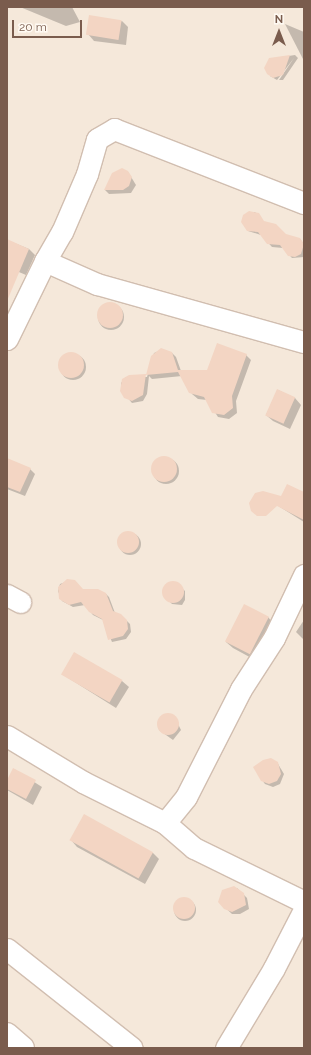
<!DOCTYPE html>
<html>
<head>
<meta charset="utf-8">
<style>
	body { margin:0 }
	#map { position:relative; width:311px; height:1055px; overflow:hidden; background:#fdf6ec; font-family:Raleway,sans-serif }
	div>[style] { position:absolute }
	.residential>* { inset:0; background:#f5e8da; transform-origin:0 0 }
	.shadow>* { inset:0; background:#0003 }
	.round { border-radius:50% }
	.building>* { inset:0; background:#f3d5c3; transform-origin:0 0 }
	.roads { filter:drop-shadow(1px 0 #d1beb0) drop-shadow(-1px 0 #d1beb0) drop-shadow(0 1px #d1beb0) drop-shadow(0 -1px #d1beb0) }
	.street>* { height:21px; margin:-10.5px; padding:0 10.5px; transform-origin:10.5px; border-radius:10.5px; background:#fff }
	.secondary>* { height:22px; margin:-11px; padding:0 11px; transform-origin:11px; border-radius:11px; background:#fff }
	span { translate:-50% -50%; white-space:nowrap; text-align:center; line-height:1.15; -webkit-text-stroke:3px #fffaf3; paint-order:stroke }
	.frame { position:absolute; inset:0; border:8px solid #7a5c4d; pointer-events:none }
	.north { position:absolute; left:259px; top:12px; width:40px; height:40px; -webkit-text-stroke:3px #fffaf3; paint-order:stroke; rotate:0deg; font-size:11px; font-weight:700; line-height:16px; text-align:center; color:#7a5c4d }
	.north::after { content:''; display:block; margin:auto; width:14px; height:18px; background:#7a5c4d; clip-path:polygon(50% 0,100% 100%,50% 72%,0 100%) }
	.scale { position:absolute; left:12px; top:20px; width:70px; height:18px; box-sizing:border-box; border:2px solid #7a5c4d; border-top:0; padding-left:5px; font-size:12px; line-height:14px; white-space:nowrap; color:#7a5c4d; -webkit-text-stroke:3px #fffaf3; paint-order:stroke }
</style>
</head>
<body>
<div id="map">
	<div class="residential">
		<i style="left:7px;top:7px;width:297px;height:1041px"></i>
	</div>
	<div class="shadow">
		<i style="clip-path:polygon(20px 7px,72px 7px,80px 22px,66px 26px)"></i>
		<i style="clip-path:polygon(122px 21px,128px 27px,126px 45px,94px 41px,88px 34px)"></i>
		<i style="clip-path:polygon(285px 24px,304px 32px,304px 61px)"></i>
		<i style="clip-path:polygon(295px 55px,298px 58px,283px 80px,279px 80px,294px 58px,277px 80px,270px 76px,269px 59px)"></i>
		<i style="clip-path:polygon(128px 172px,136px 185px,131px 193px,109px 194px,105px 190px)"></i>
		<i style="clip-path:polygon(249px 212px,255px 212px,264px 223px,286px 235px,300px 239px,304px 244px,304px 257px,292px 258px,283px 248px,272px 247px,261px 235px,248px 231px,242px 222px)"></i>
		<i style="clip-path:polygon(7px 240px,29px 249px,35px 255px,26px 275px,7px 267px)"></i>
		<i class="round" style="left:98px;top:304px;width:26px;height:26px"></i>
		<i style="clip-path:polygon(161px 350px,172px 353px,176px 357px,181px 371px,208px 371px,246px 355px,251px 360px,236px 401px,237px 413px,229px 419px,218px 417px,207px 400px,198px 399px,192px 394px,182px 376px,152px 379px,149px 376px,147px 394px,143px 401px,132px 403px,121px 390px,121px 383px,126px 377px,147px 377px,154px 353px)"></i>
		<i class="round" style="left:60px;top:354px;width:26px;height:26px"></i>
		<i style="clip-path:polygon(278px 390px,295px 398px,301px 405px,290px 429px,273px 421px,266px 415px)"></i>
		<i class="round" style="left:153px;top:458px;width:26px;height:26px"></i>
		<i style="clip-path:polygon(7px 459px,30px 469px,35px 474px,25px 496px,7px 489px)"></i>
		<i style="clip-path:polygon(304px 493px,304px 522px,280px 507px)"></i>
		<i class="round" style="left:119px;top:533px;width:22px;height:22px"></i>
		<i style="clip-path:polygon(71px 580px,83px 590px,106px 594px,109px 597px,115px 613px,121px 615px,130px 624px,131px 632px,126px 639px,112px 642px,103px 620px,93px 615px,85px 605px,73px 607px,62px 601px,58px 591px,60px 584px)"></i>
		<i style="clip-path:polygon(170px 583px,176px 583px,185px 591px,185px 600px,182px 605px,172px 604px,164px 596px,163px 589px)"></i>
		<i style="clip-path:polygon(268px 617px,274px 624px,255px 660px,233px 648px,226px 642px)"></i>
		<i style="clip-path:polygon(304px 620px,304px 640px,296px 632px)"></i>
		<i style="clip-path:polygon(62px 674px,122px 681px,129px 687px,116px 708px)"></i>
		<i style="clip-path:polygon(168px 714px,175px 718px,181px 730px,173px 740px,159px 730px,158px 725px,162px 716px)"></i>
		<i style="clip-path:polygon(278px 764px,284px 774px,280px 784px,273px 787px,265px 784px,262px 780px)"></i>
		<i style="clip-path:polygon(14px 769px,42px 787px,33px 805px,7px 790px,7px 782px)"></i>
		<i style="clip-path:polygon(71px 840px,153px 853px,159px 859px,145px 884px,77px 847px)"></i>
		<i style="clip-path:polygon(237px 888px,247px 898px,249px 909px,240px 914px,232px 914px,219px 902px,226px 889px)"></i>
		<i class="round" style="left:174px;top:899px;width:22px;height:22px"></i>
	</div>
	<div class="building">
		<i style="left:89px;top:15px;width:33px;height:20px;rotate:9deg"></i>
		<i style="clip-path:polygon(290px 55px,283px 75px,273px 78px,267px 74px,264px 68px,269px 58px)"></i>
		<i style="clip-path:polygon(122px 168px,128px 171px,132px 177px,129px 186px,123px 190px,104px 190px,112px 173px)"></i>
		<i style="clip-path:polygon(249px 211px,259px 213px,264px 221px,276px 224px,286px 234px,300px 238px,304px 244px,301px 254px,295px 257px,288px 256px,280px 245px,267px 244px,258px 232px,247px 231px,241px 222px,243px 215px)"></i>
		<i style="clip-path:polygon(7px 239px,29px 249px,7px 301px)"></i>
		<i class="round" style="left:97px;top:302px;width:26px;height:26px"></i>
		<i style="clip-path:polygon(217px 343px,247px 354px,232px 396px,233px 408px,224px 415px,212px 413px,204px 397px,189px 393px,178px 372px,146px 375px,151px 356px,161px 348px,172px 352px,178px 370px,207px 370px)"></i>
		<i class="round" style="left:58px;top:352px;width:26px;height:26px"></i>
		<i style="clip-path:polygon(146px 374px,143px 395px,132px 401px,124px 398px,120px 391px,122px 379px,129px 375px)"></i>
		<i style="left:277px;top:389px;width:20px;height:29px;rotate:24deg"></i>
		<i class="round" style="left:151px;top:456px;width:26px;height:26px"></i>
		<i style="clip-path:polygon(7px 458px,31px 468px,20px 492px,7px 487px)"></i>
		<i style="clip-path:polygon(287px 484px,304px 492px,304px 520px,277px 506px,266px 516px,257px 516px,251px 511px,249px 503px,255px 493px,263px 491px,281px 496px)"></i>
		<i class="round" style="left:117px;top:531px;width:22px;height:22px"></i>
		<i style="clip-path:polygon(67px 579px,75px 580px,83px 589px,98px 589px,106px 593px,113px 611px,121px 614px,127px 620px,128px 629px,123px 636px,108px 640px,102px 619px,89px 612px,81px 602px,69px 605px,59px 599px,58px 587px)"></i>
		<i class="round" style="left:162px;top:581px;width:22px;height:22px"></i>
		<i style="left:244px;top:604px;width:28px;height:42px;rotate:27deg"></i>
		<i style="left:74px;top:652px;width:56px;height:26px;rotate:30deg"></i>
		<i class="round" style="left:157px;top:713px;width:22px;height:22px"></i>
		<i style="clip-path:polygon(271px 758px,278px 762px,281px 774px,277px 781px,269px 784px,261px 781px,253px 767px,263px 760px)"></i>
		<i style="clip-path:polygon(13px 768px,36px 780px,26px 799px,7px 789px,7px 780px)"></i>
		<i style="left:84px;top:814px;width:79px;height:30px;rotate:29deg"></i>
		<i style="clip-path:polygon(234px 886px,244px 893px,246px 905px,232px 912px,224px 909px,218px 902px,222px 890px)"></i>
		<i class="round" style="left:173px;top:897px;width:22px;height:22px"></i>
	</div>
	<div class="roads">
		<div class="street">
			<i style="left:45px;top:261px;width:57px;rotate:23.9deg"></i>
			<i style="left:97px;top:284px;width:215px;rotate:15.7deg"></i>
			<i style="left:7px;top:339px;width:87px;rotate:-64deg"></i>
			<i style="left:45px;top:261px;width:34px;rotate:-60deg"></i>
			<i style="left:62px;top:232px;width:63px;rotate:-66.7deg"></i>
			<i style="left:87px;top:174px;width:36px;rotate:-74deg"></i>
			<i style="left:97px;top:139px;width:20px;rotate:-30deg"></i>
			<i style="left:114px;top:129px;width:204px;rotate:21.3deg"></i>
			<i style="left:7px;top:595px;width:15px;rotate:28deg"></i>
			<i style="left:7px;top:736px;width:89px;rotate:31.2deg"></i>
			<i style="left:83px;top:782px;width:92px;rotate:26.6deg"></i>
			<i style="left:165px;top:823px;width:33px;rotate:-51deg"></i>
			<i style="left:186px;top:797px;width:121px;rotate:-63deg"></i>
			<i style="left:241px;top:689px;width:61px;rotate:-57.1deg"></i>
			<i style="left:274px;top:638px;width:70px;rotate:-64.5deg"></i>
			<i style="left:165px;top:823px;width:38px;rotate:41deg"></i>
			<i style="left:194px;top:848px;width:123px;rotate:26.1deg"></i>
			<i style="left:7px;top:949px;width:159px;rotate:38.4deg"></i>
			<i style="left:226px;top:1048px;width:93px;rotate:-59deg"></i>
			<i style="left:274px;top:968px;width:65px;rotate:-62.7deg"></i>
		</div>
		<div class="secondary">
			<i style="left:7px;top:1034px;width:21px;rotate:41deg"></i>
		</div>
	</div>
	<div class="frame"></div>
	<div class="north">N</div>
	<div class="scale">20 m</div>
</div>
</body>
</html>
